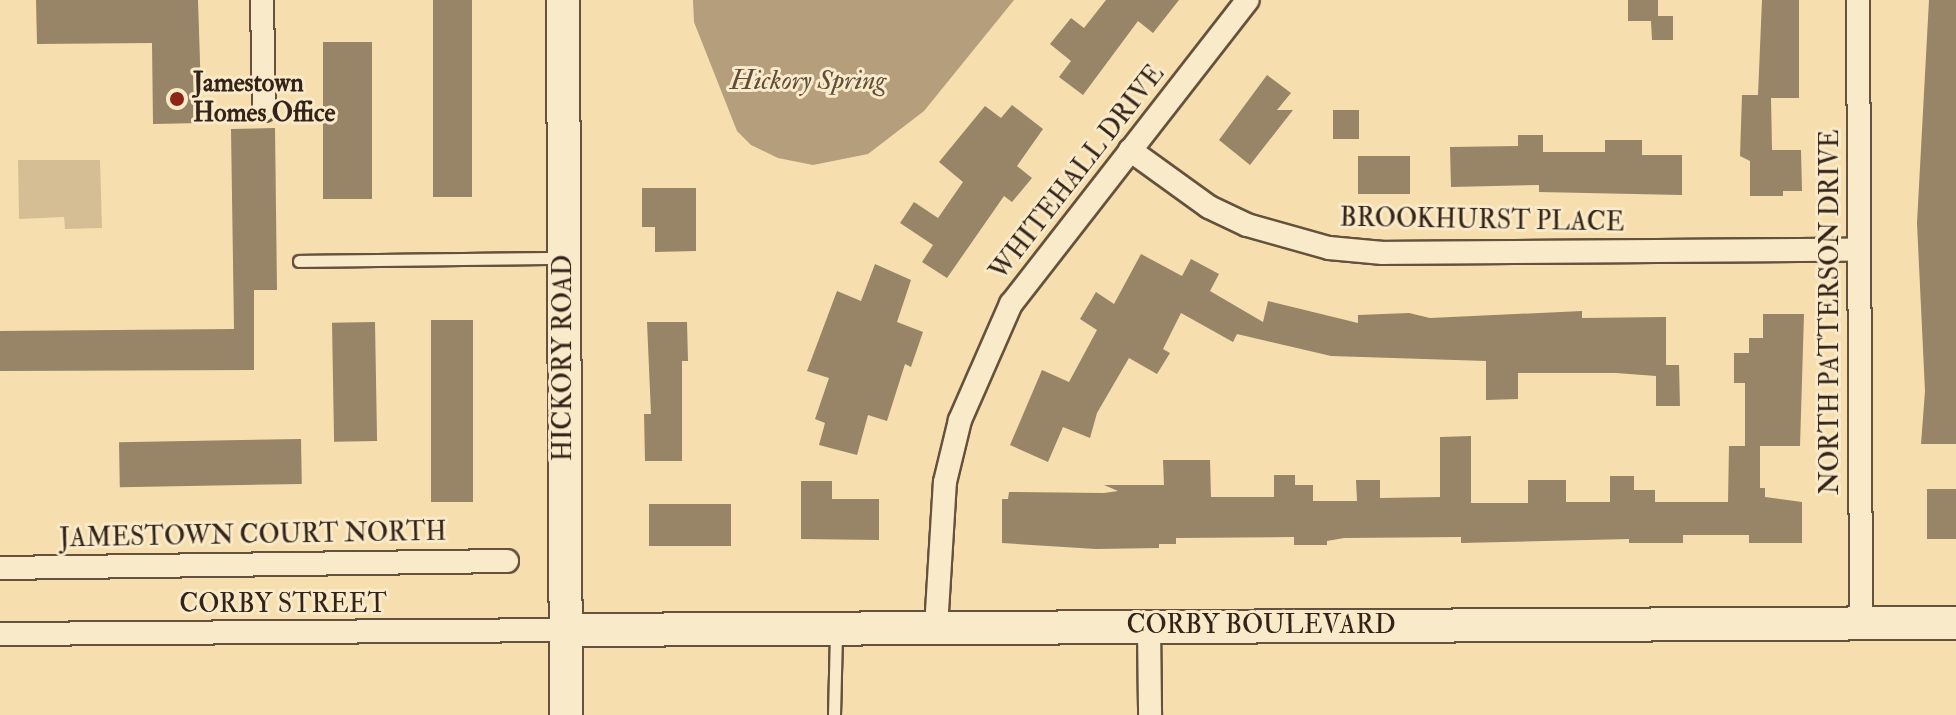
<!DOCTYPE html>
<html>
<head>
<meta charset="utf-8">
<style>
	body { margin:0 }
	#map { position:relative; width:1956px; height:715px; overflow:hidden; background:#f6deae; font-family:"IM FELL Double Pica",serif }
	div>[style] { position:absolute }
	.green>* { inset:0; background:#d5be94 }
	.water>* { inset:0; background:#b49e7b }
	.building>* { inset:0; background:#988466; transform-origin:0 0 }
	.roads { filter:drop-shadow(2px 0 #64523e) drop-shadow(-2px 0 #64523e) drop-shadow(0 2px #64523e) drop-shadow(0 -2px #64523e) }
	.lane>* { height:11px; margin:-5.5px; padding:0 5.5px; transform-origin:5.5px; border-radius:5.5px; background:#f9eaca }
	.street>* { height:22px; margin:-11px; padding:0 11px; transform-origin:11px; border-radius:11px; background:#f9eaca }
	.secondary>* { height:32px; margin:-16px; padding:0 16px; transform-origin:16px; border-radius:16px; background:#f9eaca }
	.dots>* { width:22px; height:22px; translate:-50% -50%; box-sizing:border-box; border:4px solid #f9eaca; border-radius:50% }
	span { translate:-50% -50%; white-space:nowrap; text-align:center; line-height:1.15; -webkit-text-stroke:6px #f9eaca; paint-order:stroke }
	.poi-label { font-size:26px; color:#332318; font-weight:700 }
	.left { translate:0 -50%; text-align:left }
	.street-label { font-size:26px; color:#332318 }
	.water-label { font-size:28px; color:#604e3b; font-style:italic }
</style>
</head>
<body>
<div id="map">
	<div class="green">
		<i style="clip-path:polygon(18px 160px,100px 160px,102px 228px,65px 229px,64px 217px,19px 219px)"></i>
	</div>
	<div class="water">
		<i style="clip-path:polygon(693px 0,1014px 0,924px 111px,868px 154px,813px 165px,778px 158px,751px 145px,737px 131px,694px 22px)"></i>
	</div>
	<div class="building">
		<i style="clip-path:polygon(36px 0,198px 0,202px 123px,153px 124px,152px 43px,37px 44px)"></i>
		<i style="left:433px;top:0;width:39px;height:197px"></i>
		<i style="clip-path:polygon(1106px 0,1179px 0,1153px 33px,1138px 21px,1083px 95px,1059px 77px,1071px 61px,1050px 44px,1071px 18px,1084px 28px)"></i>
		<i style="clip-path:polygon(1628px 0,1658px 0,1658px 16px,1673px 16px,1673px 40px,1652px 40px,1651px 21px,1628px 21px)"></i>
		<i style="clip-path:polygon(1762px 0,1799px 0,1799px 98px,1771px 98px,1772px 150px,1801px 150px,1802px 191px,1783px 191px,1783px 196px,1750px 196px,1750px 161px,1740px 156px,1742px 95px,1758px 95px)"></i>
		<i style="clip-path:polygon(1929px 0,1956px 0,1956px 444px,1921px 444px,1925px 391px,1917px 223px)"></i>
		<i style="left:372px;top:42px;width:157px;height:49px;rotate:90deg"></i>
		<i style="clip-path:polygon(1267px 75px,1291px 93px,1277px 110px,1293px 110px,1250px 165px,1219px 140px)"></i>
		<i style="clip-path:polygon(1012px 105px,1043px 129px,1017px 166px,1032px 178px,1012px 202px,1004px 196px,947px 278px,922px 262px,933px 245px,900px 223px,914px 202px,938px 218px,963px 182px,939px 162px,985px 106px,1001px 118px)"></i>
		<i style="left:1333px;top:110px;width:26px;height:29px"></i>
		<i style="clip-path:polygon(275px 128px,277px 290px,254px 290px,254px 370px,0 371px,0 331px,234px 329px,231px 129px)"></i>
		<i style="clip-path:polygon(1518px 135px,1543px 135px,1543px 152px,1605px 152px,1605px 140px,1642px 140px,1642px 155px,1682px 155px,1682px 195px,1539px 192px,1539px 185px,1451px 187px,1450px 147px,1518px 146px)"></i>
		<i style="left:1410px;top:156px;width:38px;height:52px;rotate:90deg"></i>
		<i style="clip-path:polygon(642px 188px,696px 188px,696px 251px,655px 252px,655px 227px,642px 227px)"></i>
		<i style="clip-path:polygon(1141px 254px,1182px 276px,1191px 259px,1219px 274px,1210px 291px,1263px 322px,1268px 301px,1358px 323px,1358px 315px,1409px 313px,1430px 318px,1582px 311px,1582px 318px,1666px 317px,1666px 365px,1679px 365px,1680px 406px,1656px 406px,1656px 376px,1616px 373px,1518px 373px,1518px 399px,1486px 400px,1486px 361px,1331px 356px,1237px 334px,1233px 342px,1181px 313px,1163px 349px,1170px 353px,1157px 374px,1129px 358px,1097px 413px,1090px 438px,1063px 427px,1048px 462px,1010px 445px,1042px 370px,1069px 382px,1097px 330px,1080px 319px,1096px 292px,1114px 304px)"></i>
		<i style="clip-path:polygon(875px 264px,911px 280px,897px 322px,923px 332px,911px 367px,905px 364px,887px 421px,868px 415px,857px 455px,819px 445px,825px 423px,815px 419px,829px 378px,807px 371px,837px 291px,861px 301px)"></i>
		<i style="clip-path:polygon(1763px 314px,1804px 314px,1800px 446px,1760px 446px,1760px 488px,1765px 488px,1765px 497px,1802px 502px,1802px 543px,1749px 543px,1749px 535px,1683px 535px,1683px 543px,1629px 543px,1629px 539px,1461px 543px,1461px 537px,1344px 538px,1327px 541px,1327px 545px,1294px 545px,1294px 537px,1176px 538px,1176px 544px,1159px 544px,1159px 548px,1096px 549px,1002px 543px,1002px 499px,1008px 499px,1009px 492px,1104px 493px,1118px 491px,1104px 485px,1164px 485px,1163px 460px,1210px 460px,1211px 497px,1274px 497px,1274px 475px,1295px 475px,1295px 485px,1313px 485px,1313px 501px,1357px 501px,1356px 480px,1380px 480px,1380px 498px,1440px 497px,1440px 437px,1471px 436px,1471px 503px,1528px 503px,1528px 480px,1566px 480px,1566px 502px,1610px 502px,1610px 476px,1634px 476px,1634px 490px,1655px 490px,1655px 502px,1728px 502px,1729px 446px,1745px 446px,1745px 383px,1734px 383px,1734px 353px,1749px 353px,1749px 338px,1763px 338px)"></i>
		<i style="left:431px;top:320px;width:42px;height:182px"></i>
		<i style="left:375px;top:322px;width:119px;height:43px;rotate:89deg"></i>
		<i style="clip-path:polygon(647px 322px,687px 322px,688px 361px,682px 361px,682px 461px,645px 461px,644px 414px,651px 414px)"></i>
		<i style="left:301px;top:439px;width:45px;height:182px;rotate:89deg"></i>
		<i style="clip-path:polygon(801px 481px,832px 481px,832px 499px,879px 499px,879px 540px,801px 539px)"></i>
		<i style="left:1927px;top:489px;width:29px;height:50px"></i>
		<i style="left:731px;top:504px;width:42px;height:82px;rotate:90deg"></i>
	</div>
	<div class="roads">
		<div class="lane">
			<i style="left:299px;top:261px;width:264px;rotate:-0.7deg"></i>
			<i style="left:834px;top:715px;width:82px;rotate:-88.6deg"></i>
		</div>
		<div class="street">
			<i style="left:262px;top:0;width:110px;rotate:89deg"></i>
			<i style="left:1858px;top:0;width:623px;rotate:89.72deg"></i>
			<i style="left:1130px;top:150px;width:97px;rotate:35.8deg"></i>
			<i style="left:1209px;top:207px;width:42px;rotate:25.3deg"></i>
			<i style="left:1247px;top:225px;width:85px;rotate:15.7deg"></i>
			<i style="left:1329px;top:248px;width:54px;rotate:5.3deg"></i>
			<i style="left:1383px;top:253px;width:476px;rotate:-0.4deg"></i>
			<i style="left:0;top:568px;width:507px;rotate:-0.79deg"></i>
			<i style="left:1149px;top:627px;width:88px;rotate:89.3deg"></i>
			<i style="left:936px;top:628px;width:146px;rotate:-86.5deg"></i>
			<i style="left:945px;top:482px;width:64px;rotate:-76.4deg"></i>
			<i style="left:960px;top:420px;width:127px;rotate:-66.3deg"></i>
			<i style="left:1011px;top:304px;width:385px;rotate:-52.1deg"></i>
			<i style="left:0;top:634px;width:566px;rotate:-0.4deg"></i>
		</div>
		<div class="secondary">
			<i style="left:563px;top:0;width:715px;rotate:89.76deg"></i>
			<i style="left:566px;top:630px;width:1390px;rotate:-0.29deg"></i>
		</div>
	</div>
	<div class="dots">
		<i style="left:177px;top:99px;background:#8f2418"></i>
	</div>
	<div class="poi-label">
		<span class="left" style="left:193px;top:99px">Jamestown<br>Homes Office</span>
	</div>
	<div class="street-label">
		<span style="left:1078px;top:173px;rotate:-52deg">WHITEHALL DRIVE</span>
		<span style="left:1482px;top:221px;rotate:1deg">BROOKHURST PLACE</span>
		<span style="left:1831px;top:312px;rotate:-90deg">NORTH PATTERSON DRIVE</span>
		<span style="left:564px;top:358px;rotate:-90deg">HICKORY ROAD</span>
		<span style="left:253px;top:536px;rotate:-1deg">JAMESTOWN COURT NORTH</span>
		<span style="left:283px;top:605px">CORBY STREET</span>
		<span style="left:1261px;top:626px">CORBY BOULEVARD</span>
	</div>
	<div class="water-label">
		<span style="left:808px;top:81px">Hickory Spring</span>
	</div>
</div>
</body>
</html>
